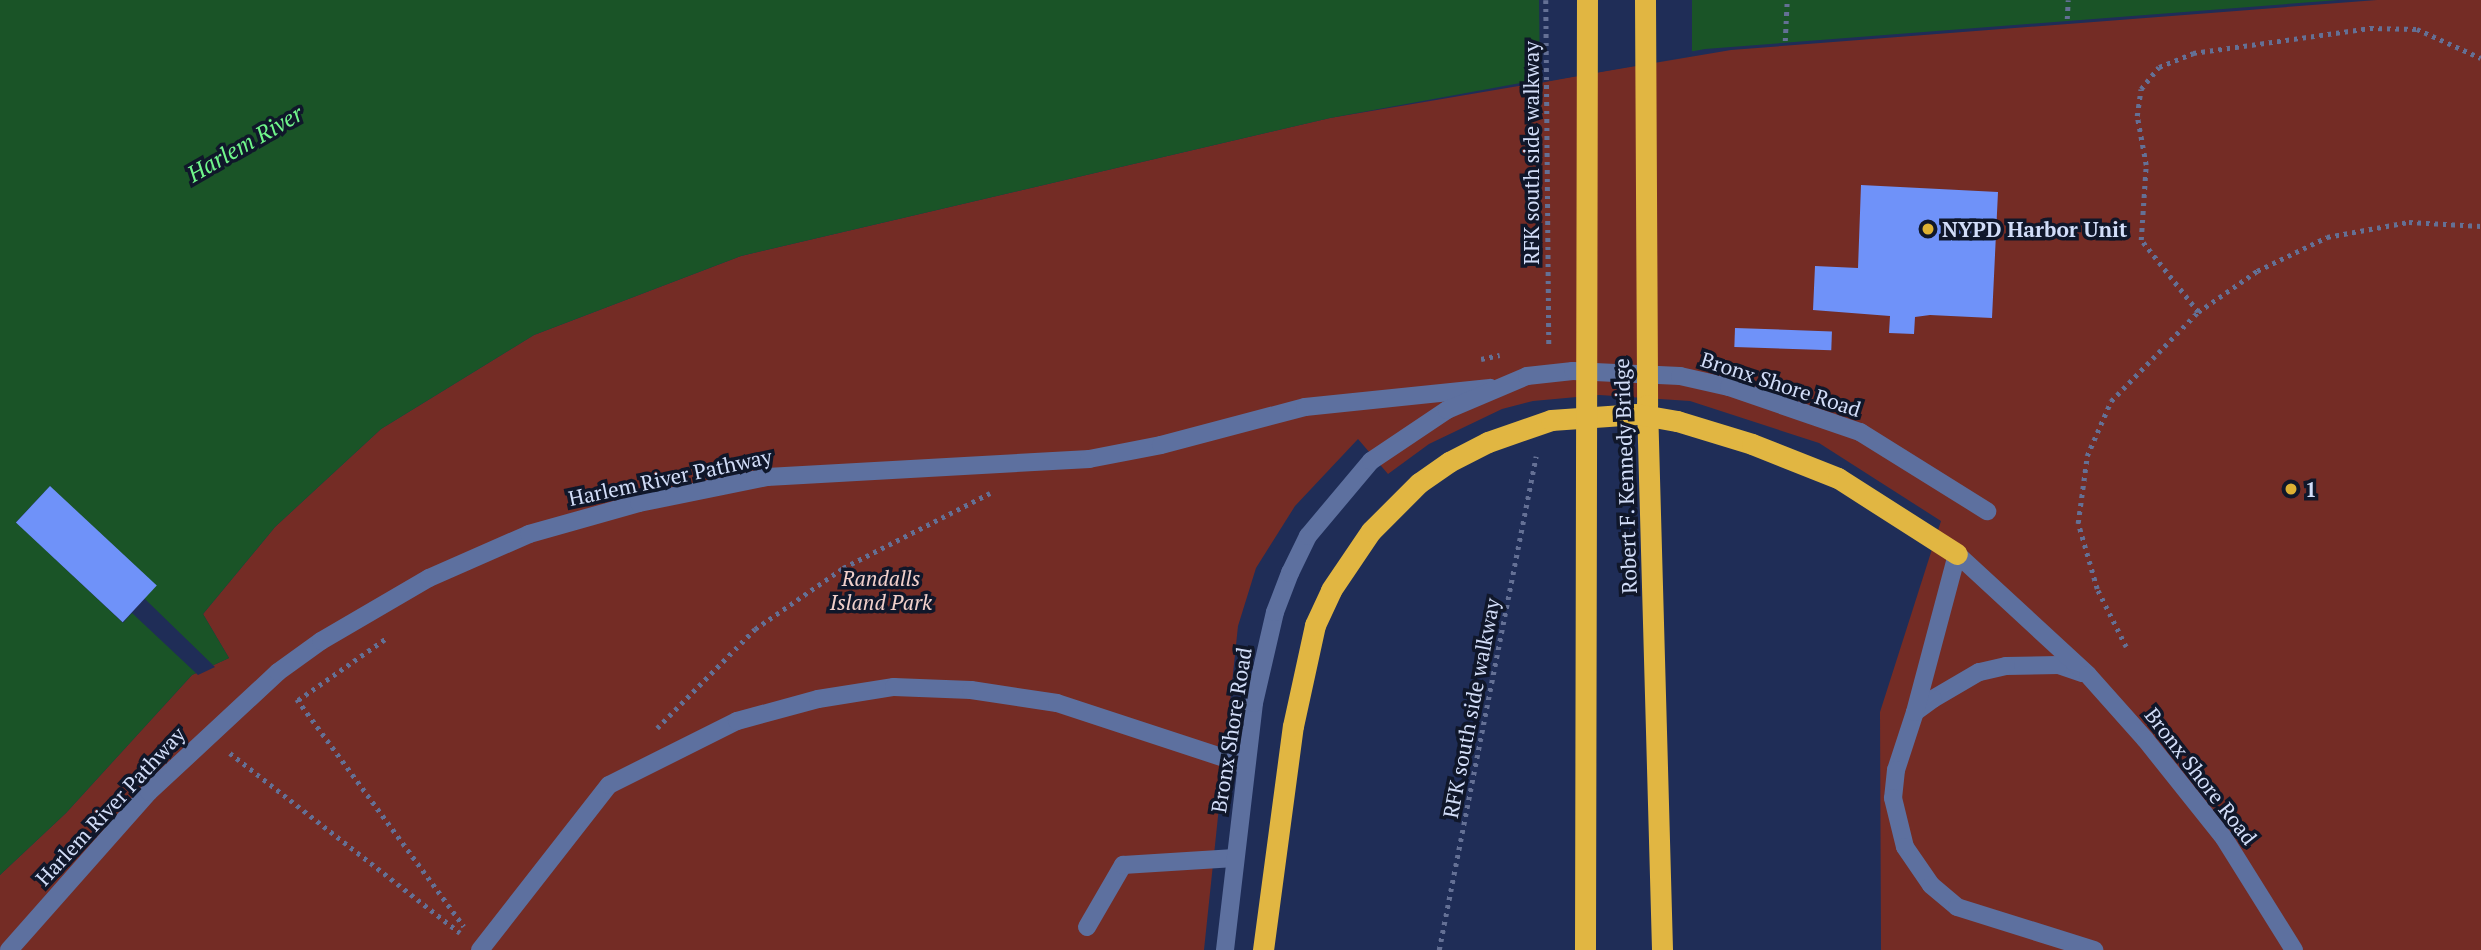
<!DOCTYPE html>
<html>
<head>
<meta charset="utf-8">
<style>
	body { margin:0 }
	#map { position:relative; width:2481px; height:950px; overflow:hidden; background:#1f2d57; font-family:"PT Serif",serif }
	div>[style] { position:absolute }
	.green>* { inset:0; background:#742c25 }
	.water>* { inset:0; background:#1a5427 }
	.pier>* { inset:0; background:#1f2d57 }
	.building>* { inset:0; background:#6f92f9; transform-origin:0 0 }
	.path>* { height:4.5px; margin-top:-2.25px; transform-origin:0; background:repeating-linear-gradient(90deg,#647095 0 3.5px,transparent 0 8.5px) }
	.lane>* { height:18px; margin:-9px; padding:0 9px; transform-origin:9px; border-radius:9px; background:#5d709f }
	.street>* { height:18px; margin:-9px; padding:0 9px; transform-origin:9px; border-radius:9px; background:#5d709f }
	.highway>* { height:21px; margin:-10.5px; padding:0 10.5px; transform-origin:10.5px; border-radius:10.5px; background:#e1b642 }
	.dots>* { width:19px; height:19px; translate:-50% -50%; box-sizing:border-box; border:4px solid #10172a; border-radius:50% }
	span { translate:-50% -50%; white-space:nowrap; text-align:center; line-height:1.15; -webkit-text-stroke:7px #10172a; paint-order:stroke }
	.street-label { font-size:21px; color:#d2ddf8 }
	.poi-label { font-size:21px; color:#d2ddf8; font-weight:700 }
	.left { translate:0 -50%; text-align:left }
	.park-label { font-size:21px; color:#f1d0cb; font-style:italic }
	.water-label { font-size:23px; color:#70f68b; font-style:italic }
</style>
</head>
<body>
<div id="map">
	<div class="green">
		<i style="clip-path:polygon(2377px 0,2481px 0,2481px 950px,1881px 950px,1880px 712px,1941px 521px,1819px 443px,1690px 401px,1599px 395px,1533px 401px,1502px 409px,1429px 444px,1388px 474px,1358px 439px,1295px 506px,1256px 568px,1238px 626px,1204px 950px,0 950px,0 875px,66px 813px,192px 675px,229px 658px,203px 614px,275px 527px,381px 429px,534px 335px,741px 256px,1330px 118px,1731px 50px)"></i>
	</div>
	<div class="water">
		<i style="clip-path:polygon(0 0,2339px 0,1705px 49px,1330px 118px,741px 256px,534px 335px,381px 429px,275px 527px,203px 614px,229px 658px,192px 675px,66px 813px,0 875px)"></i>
	</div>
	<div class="pier">
		<i style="clip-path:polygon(1539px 0,1692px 0,1692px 55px,1540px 83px)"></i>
		<i style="clip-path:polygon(50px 486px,145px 599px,215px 667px,198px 675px,132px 613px,123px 623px,16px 522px)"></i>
	</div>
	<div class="building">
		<i style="clip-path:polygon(1861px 185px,1998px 192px,1992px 318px,1930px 315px,1915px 317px,1914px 334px,1889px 333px,1890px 316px,1813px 310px,1815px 266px,1858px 268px)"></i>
		<i style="left:1735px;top:328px;width:97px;height:19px;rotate:2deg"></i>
		<i style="left:50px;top:486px;width:146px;height:50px;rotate:43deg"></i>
	</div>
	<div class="path">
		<i style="left:1546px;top:0;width:347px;rotate:89.5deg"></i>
		<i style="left:2067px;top:19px;width:19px;rotate:-87deg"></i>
		<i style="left:1785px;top:41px;width:41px;rotate:-87.2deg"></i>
		<i style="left:2198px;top:312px;width:92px;rotate:-128.4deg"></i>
		<i style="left:2141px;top:240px;width:75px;rotate:-86.2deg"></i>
		<i style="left:2146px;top:165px;width:50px;rotate:-100.4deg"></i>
		<i style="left:2137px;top:116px;width:27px;rotate:-82deg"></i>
		<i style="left:2141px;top:89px;width:28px;rotate:-51deg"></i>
		<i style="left:2159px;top:67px;width:37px;rotate:-22deg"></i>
		<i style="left:2193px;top:53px;width:179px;rotate:-8deg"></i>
		<i style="left:2370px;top:28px;width:47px;rotate:1.2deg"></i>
		<i style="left:2417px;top:29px;width:70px;rotate:24.4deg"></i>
		<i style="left:1481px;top:359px;width:19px;rotate:-12deg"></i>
		<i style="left:2126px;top:647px;width:65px;rotate:-116.6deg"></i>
		<i style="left:2097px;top:589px;width:69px;rotate:-106.1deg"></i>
		<i style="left:2078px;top:523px;width:68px;rotate:-82.3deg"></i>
		<i style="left:2087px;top:456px;width:60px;rotate:-66.4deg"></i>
		<i style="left:2111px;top:401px;width:124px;rotate:-45.7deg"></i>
		<i style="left:2198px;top:312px;width:72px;rotate:-34.8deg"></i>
		<i style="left:2257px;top:271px;width:78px;rotate:-25.9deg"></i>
		<i style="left:2327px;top:237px;width:83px;rotate:-10.4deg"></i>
		<i style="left:2409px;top:222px;width:72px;rotate:3.2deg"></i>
		<i style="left:297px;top:699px;width:282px;rotate:53.7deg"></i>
		<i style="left:298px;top:700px;width:110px;rotate:-35deg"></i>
		<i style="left:657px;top:728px;width:139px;rotate:-45.3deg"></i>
		<i style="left:755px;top:629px;width:107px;rotate:-34.7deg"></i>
		<i style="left:843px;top:568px;width:165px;rotate:-27deg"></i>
		<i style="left:230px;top:753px;width:292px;rotate:38deg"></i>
		<i style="left:1439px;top:950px;width:503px;rotate:-78.89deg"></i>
	</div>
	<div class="lane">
		<i style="left:1087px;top:927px;width:72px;rotate:-59.9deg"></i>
		<i style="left:1123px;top:865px;width:112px;rotate:-3.6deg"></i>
		<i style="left:9px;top:950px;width:211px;rotate:-48.5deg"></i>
		<i style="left:149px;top:792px;width:176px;rotate:-42.9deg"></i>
		<i style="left:278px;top:672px;width:53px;rotate:-35.8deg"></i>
		<i style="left:321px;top:641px;width:125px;rotate:-30.3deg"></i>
		<i style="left:429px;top:578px;width:109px;rotate:-23.7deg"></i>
		<i style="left:529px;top:534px;width:114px;rotate:-15.7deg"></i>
		<i style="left:639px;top:503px;width:131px;rotate:-11.5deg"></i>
		<i style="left:767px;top:477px;width:323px;rotate:-3.2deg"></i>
		<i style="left:1089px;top:459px;width:73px;rotate:-11deg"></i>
		<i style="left:1161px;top:445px;width:149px;rotate:-14.8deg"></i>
		<i style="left:1305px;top:407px;width:186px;rotate:-5.9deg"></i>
		<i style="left:480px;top:950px;width:209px;rotate:-52deg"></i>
		<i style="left:609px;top:785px;width:143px;rotate:-26.6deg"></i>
		<i style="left:737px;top:721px;width:84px;rotate:-15.2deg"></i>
		<i style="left:818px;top:699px;width:77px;rotate:-9deg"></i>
		<i style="left:894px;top:687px;width:77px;rotate:2.2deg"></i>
		<i style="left:971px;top:690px;width:87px;rotate:8.6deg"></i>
		<i style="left:1057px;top:703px;width:199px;rotate:18.2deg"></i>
		<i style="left:1225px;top:950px;width:249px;rotate:-83.3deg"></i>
		<i style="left:1254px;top:703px;width:93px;rotate:-77deg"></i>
		<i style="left:1275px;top:612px;width:42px;rotate:-69deg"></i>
		<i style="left:1290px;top:573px;width:41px;rotate:-64.1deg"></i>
		<i style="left:1308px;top:536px;width:98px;rotate:-50deg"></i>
		<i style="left:1371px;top:461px;width:92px;rotate:-33.9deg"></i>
		<i style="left:1447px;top:410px;width:87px;rotate:-23deg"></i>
		<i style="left:1527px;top:376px;width:46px;rotate:-6.2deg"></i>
		<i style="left:1573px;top:371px;width:107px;rotate:2.7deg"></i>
		<i style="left:1680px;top:376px;width:50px;rotate:12.7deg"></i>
		<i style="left:1729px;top:387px;width:139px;rotate:19deg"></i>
		<i style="left:1860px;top:432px;width:150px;rotate:31.9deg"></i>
	</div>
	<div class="street">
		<i style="left:2082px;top:673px;width:24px;rotate:-161deg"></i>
		<i style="left:2059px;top:665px;width:53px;rotate:178.9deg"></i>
		<i style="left:2006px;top:666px;width:28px;rotate:167deg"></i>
		<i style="left:1979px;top:672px;width:53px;rotate:149.6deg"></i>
		<i style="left:1933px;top:699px;width:22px;rotate:144deg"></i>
		<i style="left:1915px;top:712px;width:61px;rotate:108.1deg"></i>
		<i style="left:1896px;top:770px;width:28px;rotate:96deg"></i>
		<i style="left:1893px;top:798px;width:50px;rotate:76.2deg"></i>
		<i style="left:1905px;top:847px;width:46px;rotate:55.6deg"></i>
		<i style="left:1931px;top:885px;width:34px;rotate:40deg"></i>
		<i style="left:1957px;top:907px;width:144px;rotate:17.4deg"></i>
		<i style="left:1915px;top:712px;width:163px;rotate:-75.1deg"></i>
		<i style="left:1957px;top:554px;width:178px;rotate:42.7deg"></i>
		<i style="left:2088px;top:675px;width:86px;rotate:48.3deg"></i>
		<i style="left:2145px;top:739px;width:127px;rotate:51.4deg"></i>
		<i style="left:2224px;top:838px;width:132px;rotate:58deg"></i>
	</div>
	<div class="highway">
		<i style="left:1645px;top:0;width:405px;rotate:89.7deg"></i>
		<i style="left:1647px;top:405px;width:545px;rotate:88.42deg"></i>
		<i style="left:1263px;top:950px;width:226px;rotate:-82.4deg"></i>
		<i style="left:1293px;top:726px;width:103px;rotate:-77.7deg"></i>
		<i style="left:1315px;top:625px;width:38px;rotate:-65deg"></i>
		<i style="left:1331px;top:590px;width:71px;rotate:-55.9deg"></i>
		<i style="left:1371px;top:531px;width:68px;rotate:-45deg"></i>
		<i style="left:1419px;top:483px;width:37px;rotate:-35deg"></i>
		<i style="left:1449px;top:462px;width:44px;rotate:-27.1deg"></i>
		<i style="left:1488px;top:442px;width:67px;rotate:-19.2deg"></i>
		<i style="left:1551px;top:420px;width:86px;rotate:-4deg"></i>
		<i style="left:1637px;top:414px;width:41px;rotate:9.9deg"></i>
		<i style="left:1677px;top:421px;width:78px;rotate:17deg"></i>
		<i style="left:1752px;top:444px;width:92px;rotate:21.6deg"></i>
		<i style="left:1838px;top:478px;width:141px;rotate:32.6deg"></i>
		<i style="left:1585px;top:950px;width:950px;rotate:-89.88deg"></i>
	</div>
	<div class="dots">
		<i style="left:1928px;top:229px;background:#deb133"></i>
		<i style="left:2291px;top:489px;background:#deb133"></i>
	</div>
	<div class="street-label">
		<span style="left:1531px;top:153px;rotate:-90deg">RFK south side walkway</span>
		<span style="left:1781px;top:384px;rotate:18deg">Bronx Shore Road</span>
		<span style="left:1625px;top:476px;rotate:-92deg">Robert F. Kennedy Bridge</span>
		<span style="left:670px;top:477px;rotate:-12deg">Harlem River Pathway</span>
		<span style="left:1471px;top:708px;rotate:-79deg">RFK south side walkway</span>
		<span style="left:1231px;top:730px;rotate:-81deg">Bronx Shore Road</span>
		<span style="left:2201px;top:776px;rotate:52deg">Bronx Shore Road</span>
		<span style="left:110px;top:806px;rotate:-47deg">Harlem River Pathway</span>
	</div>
	<div class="poi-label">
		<span class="left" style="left:1942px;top:229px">NYPD Harbor Unit</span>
		<span class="left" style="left:2305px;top:489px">1</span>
	</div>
	<div class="park-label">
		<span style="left:881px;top:590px">Randalls<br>Island Park</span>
	</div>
	<div class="water-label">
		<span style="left:245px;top:144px;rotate:-30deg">Harlem River</span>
	</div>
</div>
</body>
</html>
